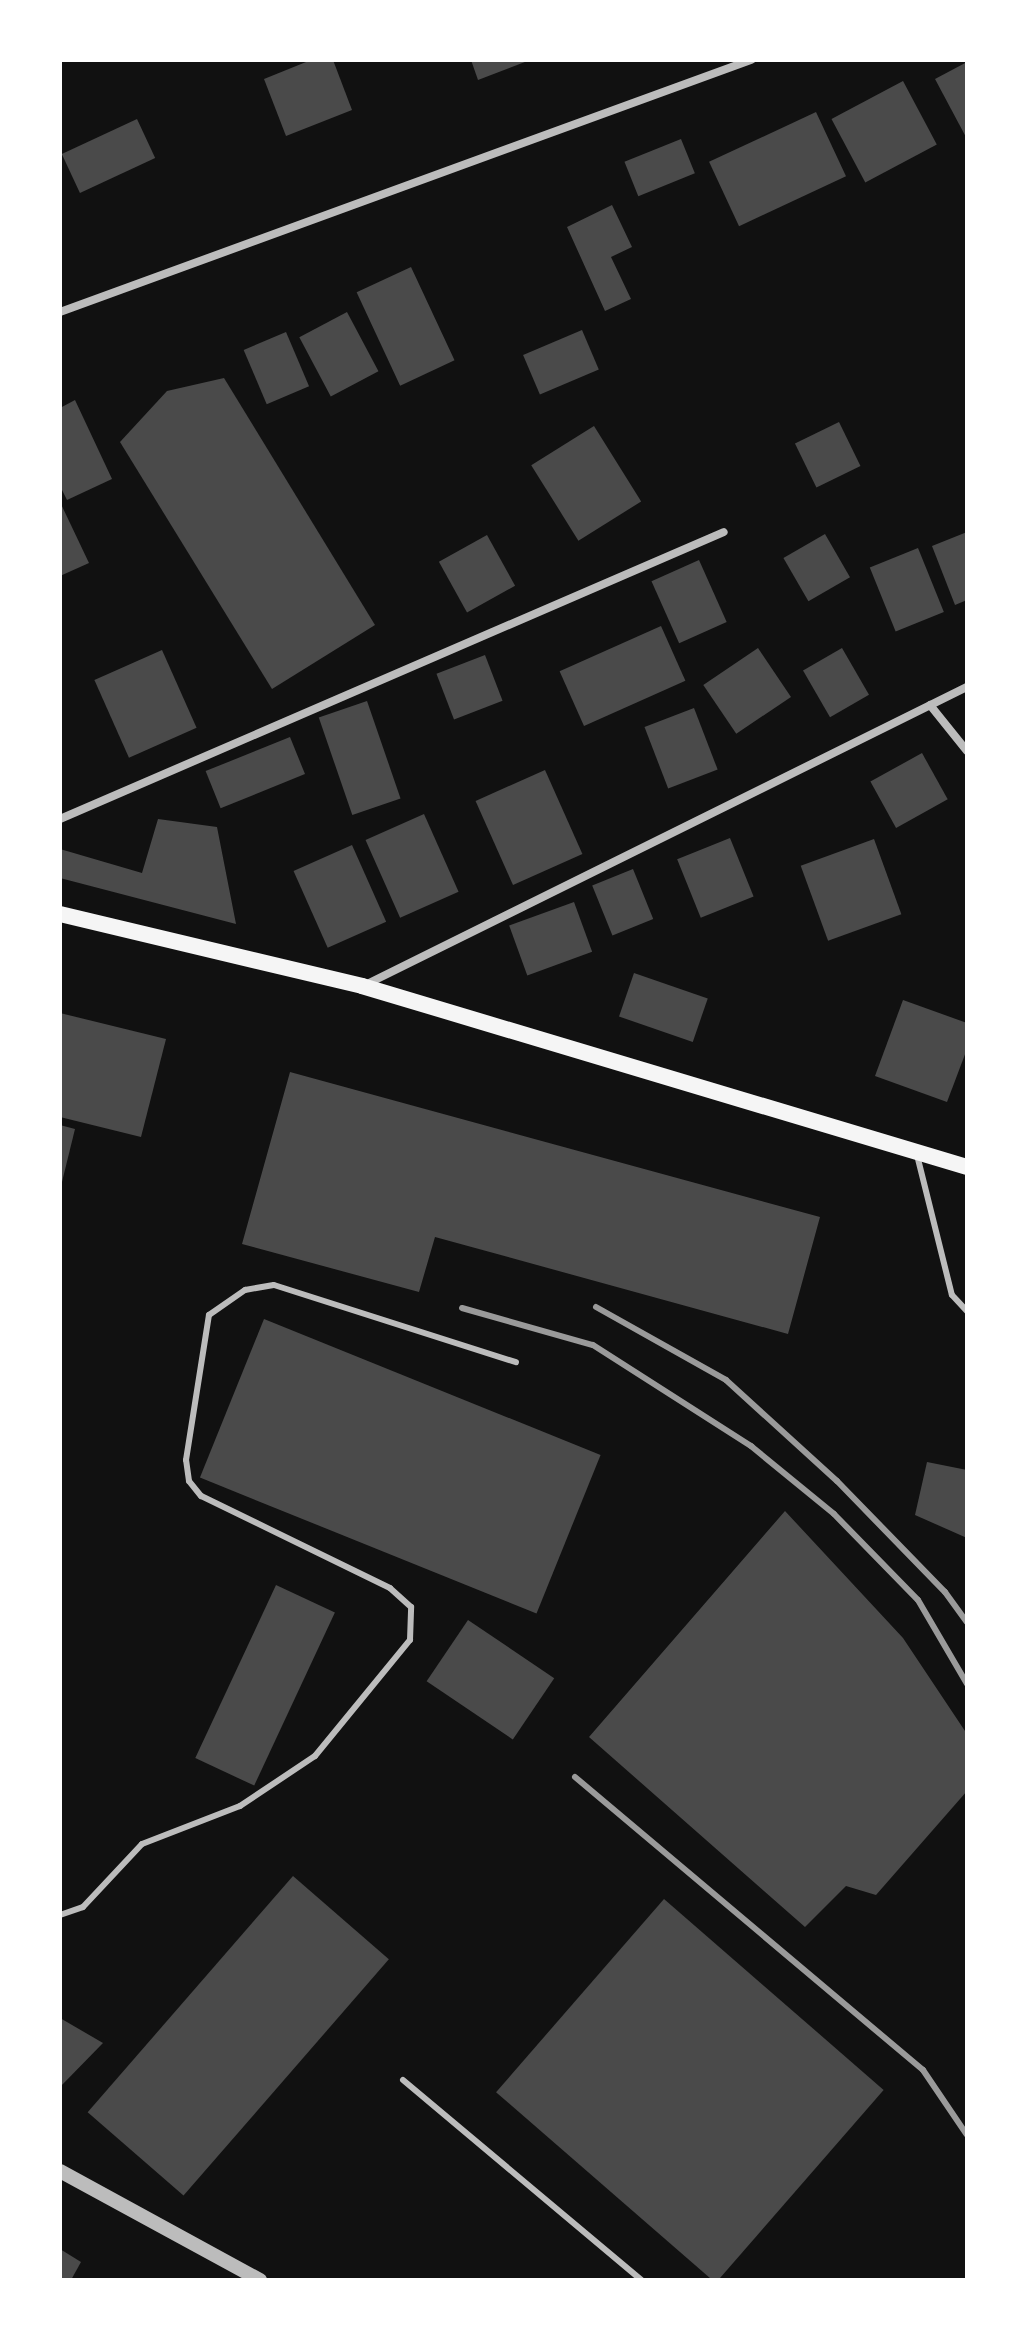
<!DOCTYPE html>
<html>
<head>
<meta charset="utf-8">
<style>
	body { margin:0 }
	#map { position:relative; width:1027px; height:2340px; overflow:hidden; background:#111; font-family:Commissioner,sans-serif }
	div>[style] { position:absolute }
	.building>* { inset:0; background:#4a4a4a; transform-origin:0 0 }
	.service>* { height:6px; margin:-3px; padding:0 3px; transform-origin:3px; border-radius:3px; background:#bcbcbc }
	.minor>* { height:8px; margin:-4px; padding:0 4px; transform-origin:4px; border-radius:4px; background:#bcbcbc }
	.tertiary>* { height:14px; margin:-7px; padding:0 7px; transform-origin:7px; border-radius:7px; background:#bcbcbc }
	.secondary>* { height:16px; margin:-8px; padding:0 8px; transform-origin:8px; border-radius:8px; background:#f5f5f5 }
	.rail>* { height:6px; margin:-3px; padding:0 3px; transform-origin:3px; border-radius:3px; background:#9a9a9a }
	span { translate:-50% -50%; white-space:nowrap; text-align:center; line-height:1.15; -webkit-text-stroke:8px #fff; paint-order:stroke }
	.frame { position:absolute; inset:0; border:62px solid #fff; pointer-events:none }
</style>
</head>
<body>
<div id="map">
	<div class="building">
		<i style="clip-path:polygon(311px 60px,333px 60px,352px 110px,286px 136px,264px 79px)"></i>
		<i style="clip-path:polygon(471px 60px,530px 60px,478px 80px)"></i>
		<i style="clip-path:polygon(967px 62px,967px 139px,935px 79px)"></i>
		<i style="left:903px;top:81px;width:72px;height:81px;rotate:62deg"></i>
		<i style="left:816px;top:112px;width:71px;height:118px;rotate:65deg"></i>
		<i style="left:137px;top:119px;width:43px;height:83px;rotate:65deg"></i>
		<i style="left:681px;top:139px;width:37px;height:61px;rotate:68deg"></i>
		<i style="clip-path:polygon(612px 205px,632px 247px,611px 257px,631px 299px,605px 311px,567px 227px)"></i>
		<i style="left:411px;top:267px;width:103px;height:60px;rotate:65deg"></i>
		<i style="left:347px;top:312px;width:67px;height:54px;rotate:62deg"></i>
		<i style="left:582px;top:330px;width:43px;height:64px;rotate:67deg"></i>
		<i style="left:286px;top:332px;width:59px;height:46px;rotate:67deg"></i>
		<i style="clip-path:polygon(224px 378px,375px 625px,272px 689px,120px 442px,167px 391px)"></i>
		<i style="clip-path:polygon(75px 400px,112px 479px,67px 500px,60px 486px,60px 408px)"></i>
		<i style="left:839px;top:422px;width:49px;height:49px;rotate:64deg"></i>
		<i style="left:594px;top:426px;width:89px;height:74px;rotate:58deg"></i>
		<i style="clip-path:polygon(60px 502px,89px 563px,60px 576px)"></i>
		<i style="clip-path:polygon(967px 532px,967px 600px,955px 605px,932px 546px)"></i>
		<i style="left:825px;top:534px;width:50px;height:48px;rotate:60deg"></i>
		<i style="left:487px;top:535px;width:58px;height:55px;rotate:61deg"></i>
		<i style="left:918px;top:548px;width:69px;height:52px;rotate:68deg"></i>
		<i style="left:699px;top:560px;width:68px;height:52px;rotate:66deg"></i>
		<i style="left:661px;top:626px;width:60px;height:111px;rotate:66deg"></i>
		<i style="left:758px;top:648px;width:59px;height:66px;rotate:56deg"></i>
		<i style="left:842px;top:648px;width:54px;height:45px;rotate:60deg"></i>
		<i style="left:162px;top:650px;width:85px;height:74px;rotate:66deg"></i>
		<i style="left:485px;top:655px;width:49px;height:52px;rotate:69deg"></i>
		<i style="left:367px;top:701px;width:103px;height:51px;rotate:71deg"></i>
		<i style="left:694px;top:708px;width:66px;height:53px;rotate:69deg"></i>
		<i style="left:290px;top:737px;width:40px;height:91px;rotate:68deg"></i>
		<i style="left:922px;top:753px;width:53px;height:59px;rotate:61deg"></i>
		<i style="left:545px;top:770px;width:92px;height:76px;rotate:66deg"></i>
		<i style="left:424px;top:814px;width:85px;height:64px;rotate:66deg"></i>
		<i style="clip-path:polygon(158px 819px,217px 827px,236px 924px,60px 878px,60px 849px,142px 873px)"></i>
		<i style="left:730px;top:838px;width:63px;height:57px;rotate:68deg"></i>
		<i style="left:874px;top:839px;width:80px;height:78px;rotate:70deg"></i>
		<i style="left:352px;top:845px;width:84px;height:64px;rotate:66deg"></i>
		<i style="left:633px;top:869px;width:54px;height:44px;rotate:68deg"></i>
		<i style="left:574px;top:902px;width:53px;height:69px;rotate:70deg"></i>
		<i style="left:634px;top:973px;width:78px;height:46px;rotate:19deg"></i>
		<i style="clip-path:polygon(903px 1000px,967px 1023px,967px 1049px,947px 1102px,875px 1076px)"></i>
		<i style="clip-path:polygon(60px 1013px,166px 1039px,141px 1137px,60px 1117px)"></i>
		<i style="clip-path:polygon(290px 1072px,820px 1217px,788px 1334px,435px 1237px,419px 1292px,242px 1244px)"></i>
		<i style="clip-path:polygon(60px 1125px,75px 1129px,61px 1186px,60px 1186px)"></i>
		<i style="left:264px;top:1319px;width:363px;height:171px;rotate:22deg"></i>
		<i style="clip-path:polygon(927px 1462px,967px 1470px,967px 1538px,915px 1515px)"></i>
		<i style="clip-path:polygon(785px 1511px,903px 1638px,967px 1734px,967px 1791px,876px 1895px,846px 1886px,805px 1927px,589px 1737px)"></i>
		<i style="left:276px;top:1585px;width:65px;height:191px;rotate:25deg"></i>
		<i style="left:468px;top:1620px;width:104px;height:74px;rotate:34deg"></i>
		<i style="left:293px;top:1876px;width:127px;height:313px;rotate:41deg"></i>
		<i style="left:664px;top:1899px;width:291px;height:256px;rotate:41deg"></i>
		<i style="clip-path:polygon(60px 2018px,103px 2043px,60px 2087px)"></i>
		<i style="clip-path:polygon(60px 2249px,81px 2262px,71px 2280px,60px 2280px)"></i>
	</div>
	<div class="service">
		<i style="left:917px;top:1155px;width:144px;rotate:76deg"></i>
		<i style="left:952px;top:1295px;width:22px;rotate:47deg"></i>
		<i style="left:60px;top:1915px;width:24px;rotate:-19deg"></i>
		<i style="left:83px;top:1907px;width:86px;rotate:-46.9deg"></i>
		<i style="left:142px;top:1844px;width:105px;rotate:-21.2deg"></i>
		<i style="left:240px;top:1806px;width:90px;rotate:-33.7deg"></i>
		<i style="left:315px;top:1756px;width:150px;rotate:-50.7deg"></i>
		<i style="left:410px;top:1640px;width:33px;rotate:-88deg"></i>
		<i style="left:411px;top:1607px;width:28px;rotate:-138deg"></i>
		<i style="left:390px;top:1588px;width:210px;rotate:-154deg"></i>
		<i style="left:201px;top:1496px;width:19px;rotate:-129deg"></i>
		<i style="left:189px;top:1481px;width:21px;rotate:-98deg"></i>
		<i style="left:186px;top:1460px;width:147px;rotate:-81deg"></i>
		<i style="left:209px;top:1315px;width:44px;rotate:-34.8deg"></i>
		<i style="left:245px;top:1290px;width:29px;rotate:-10deg"></i>
		<i style="left:274px;top:1285px;width:254px;rotate:17.7deg"></i>
		<i style="left:403px;top:2080px;width:311px;rotate:40deg"></i>
	</div>
	<div class="minor">
		<i style="left:60px;top:312px;width:736px;rotate:-20.04deg"></i>
		<i style="left:930px;top:705px;width:59px;rotate:51.2deg"></i>
		<i style="left:60px;top:819px;width:723px;rotate:-23.38deg"></i>
		<i style="left:363px;top:986px;width:674px;rotate:-26.34deg"></i>
	</div>
	<div class="tertiary">
		<i style="left:60px;top:2171px;width:228px;rotate:28.6deg"></i>
	</div>
	<div class="secondary">
		<i style="left:60px;top:914px;width:310px;rotate:13.4deg"></i>
		<i style="left:362px;top:986px;width:631px;rotate:16.66deg"></i>
	</div>
	<div class="rail">
		<i style="left:596px;top:1307px;width:149px;rotate:29.3deg"></i>
		<i style="left:726px;top:1380px;width:150px;rotate:42.3deg"></i>
		<i style="left:837px;top:1481px;width:155px;rotate:45.8deg"></i>
		<i style="left:945px;top:1592px;width:37px;rotate:54deg"></i>
		<i style="left:462px;top:1308px;width:136px;rotate:15.8deg"></i>
		<i style="left:593px;top:1345px;width:188px;rotate:32.6deg"></i>
		<i style="left:751px;top:1446px;width:107px;rotate:39.3deg"></i>
		<i style="left:834px;top:1514px;width:120px;rotate:45.7deg"></i>
		<i style="left:918px;top:1600px;width:97px;rotate:59.7deg"></i>
		<i style="left:575px;top:1777px;width:455px;rotate:40.1deg"></i>
		<i style="left:923px;top:2070px;width:78px;rotate:55.9deg"></i>
	</div>
	<div class="frame"></div>
</div>
</body>
</html>
